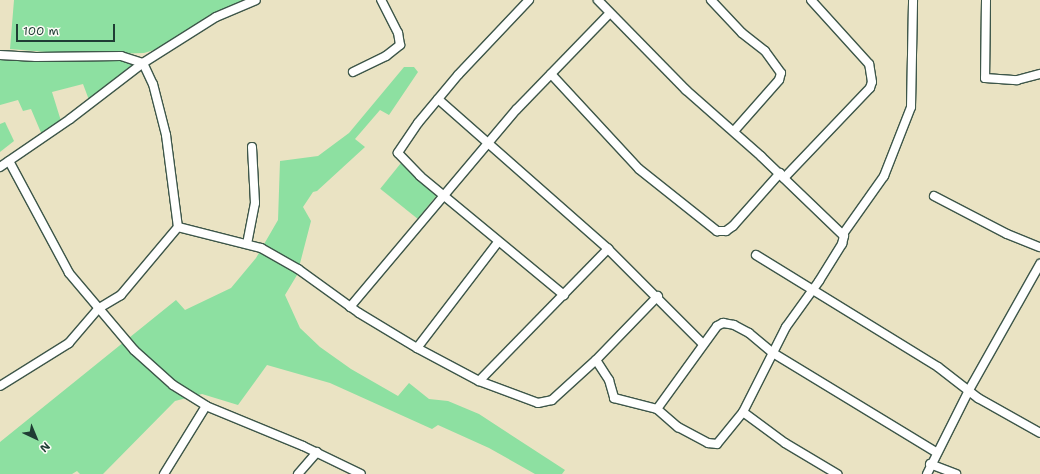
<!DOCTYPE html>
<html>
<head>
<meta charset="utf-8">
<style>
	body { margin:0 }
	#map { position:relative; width:1040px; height:474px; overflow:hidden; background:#eae3c3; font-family:"Shantell Sans",sans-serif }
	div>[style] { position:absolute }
	.green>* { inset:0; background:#8de0a1; transform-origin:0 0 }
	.roads { filter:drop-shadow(1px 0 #3d5649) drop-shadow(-1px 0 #3d5649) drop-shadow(0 1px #3d5649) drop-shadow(0 -1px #3d5649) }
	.minor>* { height:8px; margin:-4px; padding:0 4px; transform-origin:4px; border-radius:4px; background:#fff }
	span { translate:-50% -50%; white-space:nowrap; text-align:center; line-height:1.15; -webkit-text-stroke:3px #fdfcf7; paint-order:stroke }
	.north { position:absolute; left:16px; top:418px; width:40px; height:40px; -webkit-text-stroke:3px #fdfcf7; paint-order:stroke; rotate:136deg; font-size:11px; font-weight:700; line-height:16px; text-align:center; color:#1f3d34 }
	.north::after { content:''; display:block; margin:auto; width:14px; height:18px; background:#1f3d34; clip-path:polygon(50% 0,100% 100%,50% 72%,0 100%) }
	.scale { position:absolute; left:16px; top:24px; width:99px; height:18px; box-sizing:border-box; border:2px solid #1f3d34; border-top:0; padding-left:5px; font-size:12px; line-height:14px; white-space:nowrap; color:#1f3d34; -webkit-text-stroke:3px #fdfcf7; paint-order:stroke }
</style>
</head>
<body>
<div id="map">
	<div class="green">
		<i style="clip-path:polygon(14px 0,246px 0,223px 10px,154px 50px,144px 53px,82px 55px,10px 49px)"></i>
		<i style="clip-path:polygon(0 57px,124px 60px,132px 65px,89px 100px,83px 84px,52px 92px,61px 121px,42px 135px,31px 109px,23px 111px,18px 100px,0 105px)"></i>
		<i style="clip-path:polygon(404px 67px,414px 67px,418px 72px,389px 115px,380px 110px,355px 139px,365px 147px,317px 191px,313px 192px,303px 207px,311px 221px,297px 275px,285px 295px,300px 328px,320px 347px,351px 369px,398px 396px,409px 383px,429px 399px,448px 401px,479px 414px,565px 470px,562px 474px,535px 474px,489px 448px,438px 425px,432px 429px,330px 383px,267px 365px,238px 405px,202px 394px,175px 401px,103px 474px,80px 474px,77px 471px,72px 474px,0 474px,0 442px,176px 300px,185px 310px,231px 288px,256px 258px,278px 220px,280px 161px,318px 156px,349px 133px)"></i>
		<i style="clip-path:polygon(5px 122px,14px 141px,0 152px,0 124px)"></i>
		<i style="left:401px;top:163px;width:48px;height:33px;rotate:39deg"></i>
	</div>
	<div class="roads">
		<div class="minor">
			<i style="left:529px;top:0;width:103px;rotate:133.4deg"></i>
			<i style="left:458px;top:75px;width:62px;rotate:129.8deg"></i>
			<i style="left:418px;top:123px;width:36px;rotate:124deg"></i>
			<i style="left:398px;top:153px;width:32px;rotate:46deg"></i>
			<i style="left:420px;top:176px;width:187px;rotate:39.6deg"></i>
			<i style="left:711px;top:0;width:45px;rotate:46.8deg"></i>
			<i style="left:742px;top:33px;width:29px;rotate:38deg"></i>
			<i style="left:765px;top:51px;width:27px;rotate:54deg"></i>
			<i style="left:781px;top:73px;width:7px;rotate:106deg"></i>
			<i style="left:779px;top:80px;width:68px;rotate:131.4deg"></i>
			<i style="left:986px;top:0;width:78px;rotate:90.7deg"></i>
			<i style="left:985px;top:78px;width:32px;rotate:4deg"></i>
			<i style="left:1017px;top:80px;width:24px;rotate:-15deg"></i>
			<i style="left:0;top:55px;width:36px;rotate:3deg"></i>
			<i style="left:36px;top:57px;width:85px;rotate:-0.7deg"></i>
			<i style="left:121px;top:56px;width:23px;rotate:18deg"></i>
			<i style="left:143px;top:63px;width:23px;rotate:65deg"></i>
			<i style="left:153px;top:84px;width:53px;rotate:75.7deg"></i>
			<i style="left:166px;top:135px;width:93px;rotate:82.6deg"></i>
			<i style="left:178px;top:227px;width:89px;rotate:130deg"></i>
			<i style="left:121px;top:295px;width:27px;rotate:149deg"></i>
			<i style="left:98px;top:309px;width:45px;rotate:130.5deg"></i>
			<i style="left:69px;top:343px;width:81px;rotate:148.1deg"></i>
			<i style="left:353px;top:72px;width:37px;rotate:-26deg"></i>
			<i style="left:386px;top:56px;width:18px;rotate:-38deg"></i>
			<i style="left:400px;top:45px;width:12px;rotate:-99deg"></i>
			<i style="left:398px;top:33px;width:37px;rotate:-117deg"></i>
			<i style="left:551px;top:74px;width:129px;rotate:47.2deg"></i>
			<i style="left:639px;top:169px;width:100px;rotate:38.5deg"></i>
			<i style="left:717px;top:231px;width:9px"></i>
			<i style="left:726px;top:231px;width:9px;rotate:-36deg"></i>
			<i style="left:733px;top:226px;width:71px;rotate:-48.4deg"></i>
			<i style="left:438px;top:99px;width:227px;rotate:41.4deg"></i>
			<i style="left:608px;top:249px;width:134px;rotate:45deg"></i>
			<i style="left:9px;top:161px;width:127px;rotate:61.8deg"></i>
			<i style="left:69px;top:273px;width:101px;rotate:49.8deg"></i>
			<i style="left:134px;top:350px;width:52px;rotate:41.9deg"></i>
			<i style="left:173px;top:385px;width:39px;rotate:32deg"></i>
			<i style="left:206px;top:406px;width:105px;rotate:22.4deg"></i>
			<i style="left:303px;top:446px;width:64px;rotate:25.8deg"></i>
			<i style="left:0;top:167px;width:85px;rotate:-34.4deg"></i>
			<i style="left:70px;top:119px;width:92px;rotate:-37.5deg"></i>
			<i style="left:143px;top:63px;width:86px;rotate:-32.2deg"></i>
			<i style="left:216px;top:17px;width:43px;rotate:-23deg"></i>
			<i style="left:784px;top:178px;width:124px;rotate:-46.3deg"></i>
			<i style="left:870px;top:88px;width:6px;rotate:-72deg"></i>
			<i style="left:872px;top:82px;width:18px;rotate:-99deg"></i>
			<i style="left:869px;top:64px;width:86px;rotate:-132.2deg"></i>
			<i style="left:934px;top:196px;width:82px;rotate:27.5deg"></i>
			<i style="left:1007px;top:234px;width:35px;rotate:22deg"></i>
			<i style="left:178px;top:227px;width:86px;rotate:14.2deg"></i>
			<i style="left:261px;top:248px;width:43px;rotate:29.6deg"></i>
			<i style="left:298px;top:269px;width:75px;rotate:35.8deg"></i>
			<i style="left:359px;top:313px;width:68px;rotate:31.1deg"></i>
			<i style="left:417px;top:348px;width:70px;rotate:28deg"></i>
			<i style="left:479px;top:381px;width:63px;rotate:20.4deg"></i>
			<i style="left:538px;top:403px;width:14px;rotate:-12deg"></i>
			<i style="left:552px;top:400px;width:59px;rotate:-42.3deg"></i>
			<i style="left:596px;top:360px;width:89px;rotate:-45.9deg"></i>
			<i style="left:843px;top:234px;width:71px;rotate:-54.7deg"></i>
			<i style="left:884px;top:176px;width:74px;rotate:-68.6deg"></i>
			<i style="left:911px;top:107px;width:107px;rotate:-88.9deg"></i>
			<i style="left:247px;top:244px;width:42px;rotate:-79deg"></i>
			<i style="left:255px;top:203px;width:56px;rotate:-93.1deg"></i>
			<i style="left:756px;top:255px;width:214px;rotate:31.6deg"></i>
			<i style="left:938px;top:367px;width:51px;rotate:37.8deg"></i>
			<i style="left:978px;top:398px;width:71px;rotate:29.4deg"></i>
			<i style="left:350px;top:307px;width:259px;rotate:-49.9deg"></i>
			<i style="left:517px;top:109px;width:132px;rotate:-45.9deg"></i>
			<i style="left:417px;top:348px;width:133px;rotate:-52.6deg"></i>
			<i style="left:596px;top:360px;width:24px;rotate:57deg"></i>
			<i style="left:609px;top:380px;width:19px;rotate:74deg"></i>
			<i style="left:614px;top:398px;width:44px;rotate:14.3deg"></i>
			<i style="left:657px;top:409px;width:28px;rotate:41deg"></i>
			<i style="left:678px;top:427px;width:34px;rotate:28deg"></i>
			<i style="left:708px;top:443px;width:9px;rotate:6deg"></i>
			<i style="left:717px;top:444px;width:41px;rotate:-50.9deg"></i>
			<i style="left:743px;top:412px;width:95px;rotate:-63.2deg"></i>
			<i style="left:786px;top:327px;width:57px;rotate:-54.3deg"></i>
			<i style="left:819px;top:281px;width:44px;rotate:-58.1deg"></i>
			<i style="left:842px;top:244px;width:8px;rotate:-76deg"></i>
			<i style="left:844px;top:236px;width:115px;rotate:-136.1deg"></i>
			<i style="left:761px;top:156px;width:100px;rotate:-138.7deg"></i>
			<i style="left:686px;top:90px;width:126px;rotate:-134.4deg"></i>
			<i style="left:479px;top:381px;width:185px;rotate:-45.7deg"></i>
			<i style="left:657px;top:409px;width:102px;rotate:-54.1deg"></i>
			<i style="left:717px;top:326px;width:7px;rotate:-27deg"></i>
			<i style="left:723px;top:323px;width:11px;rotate:10deg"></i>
			<i style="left:734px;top:325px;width:17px;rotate:28deg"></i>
			<i style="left:749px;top:333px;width:31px;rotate:40deg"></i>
			<i style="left:773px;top:353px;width:191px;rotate:31.3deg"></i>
			<i style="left:743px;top:412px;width:52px;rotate:36.4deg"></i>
			<i style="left:785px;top:443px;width:61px;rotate:30.8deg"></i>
			<i style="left:930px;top:464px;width:28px;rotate:21deg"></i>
			<i style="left:164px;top:474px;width:80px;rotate:-58.3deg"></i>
			<i style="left:298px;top:474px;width:29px;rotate:-49deg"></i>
			<i style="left:927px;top:474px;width:94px;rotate:-63.4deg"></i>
			<i style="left:969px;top:390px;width:145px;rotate:-60.6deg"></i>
		</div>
	</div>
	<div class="north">N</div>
	<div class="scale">100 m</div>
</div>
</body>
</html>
